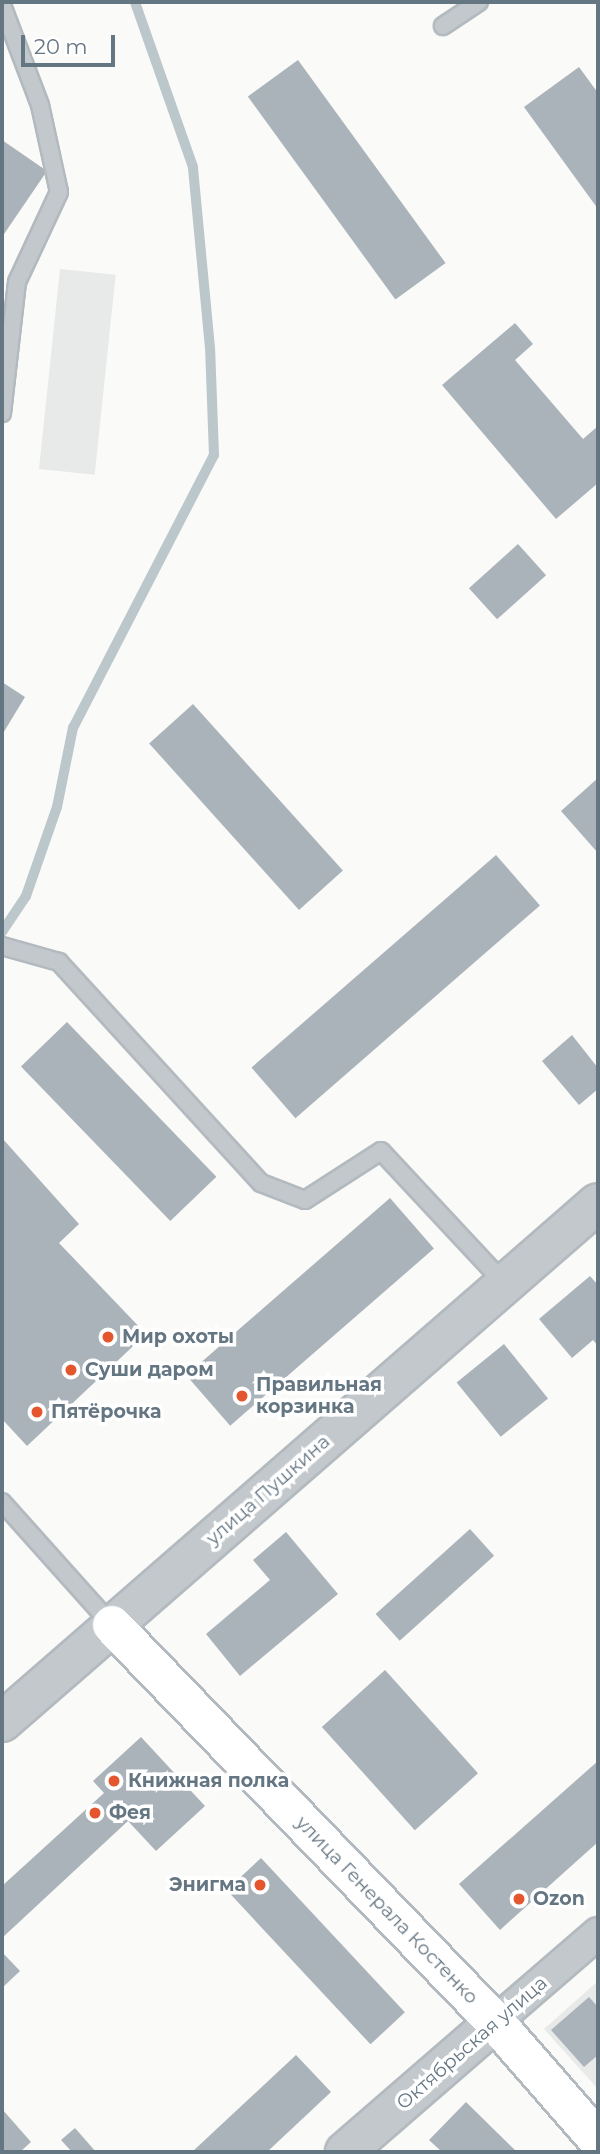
<!DOCTYPE html>
<html>
<head>
<meta charset="utf-8">
<style>
	body { margin:0 }
	#map { position:relative; width:600px; height:2154px; overflow:hidden; background:#fafaf8; font-family:Montserrat,sans-serif }
	div>[style] { position:absolute }
	.built>* { inset:0; background:#e8e9e9; transform-origin:0 0 }
	.stream>* { height:10px; margin:-5px; padding:0 5px; transform-origin:5px; border-radius:5px; background:#bbc7cb }
	.building>* { inset:0; background:#aab3b9; transform-origin:0 0 }
	.roads { filter:drop-shadow(2px 0 #b3babf) drop-shadow(-2px 0 #b3babf) drop-shadow(0 2px #b3babf) drop-shadow(0 -2px #b3babf) }
	.service>* { height:16px; margin:-8px; padding:0 8px; transform-origin:8px; border-radius:8px; background:#c3c8cc }
	.minor>* { height:30px; margin:-15px; padding:0 15px; transform-origin:15px; border-radius:15px; background:#c3c8cc }
	.tertiary>* { height:38px; margin:-19px; padding:0 19px; transform-origin:19px; border-radius:19px; background:#c3c8cc }
	.secondary>* { height:38px; margin:-19px; padding:0 19px; transform-origin:19px; border-radius:19px; background:#fff }
	.dots>* { width:19px; height:19px; translate:-50% -50%; box-sizing:border-box; border:4px solid #fff; border-radius:50% }
	span { translate:-50% -50%; white-space:nowrap; text-align:center; line-height:1.15; -webkit-text-stroke:7px #fff; paint-order:stroke }
	.poi-label { font-size:19px; color:#657683; font-weight:700 }
	.left { translate:0 -50%; text-align:left }
	.right { translate:-100% -50%; text-align:right }
	.street-label { font-size:19px; color:#657683 }
	.frame { position:absolute; inset:0; border:4px solid #657683; pointer-events:none }
	.scale { position:absolute; left:21px; top:35px; width:94px; height:32px; box-sizing:border-box; border:4px solid #657683; border-top:0; padding-left:9px; font-size:21px; line-height:24px; white-space:nowrap; color:#657683; -webkit-text-stroke:5px #fff; paint-order:stroke }
</style>
</head>
<body>
<div id="map">
	<div class="built">
		<i style="left:60px;top:269px;width:56px;height:201px;rotate:6deg"></i>
		<i style="clip-path:polygon(598px 1981px,598px 2089px,544px 2029px)"></i>
	</div>
	<div class="stream">
		<i style="left:2px;top:932px;width:43px;rotate:-56.3deg"></i>
		<i style="left:26px;top:896px;width:94px;rotate:-70.8deg"></i>
		<i style="left:57px;top:807px;width:81px;rotate:-78.6deg"></i>
		<i style="left:73px;top:728px;width:307px;rotate:-62.7deg"></i>
		<i style="left:214px;top:455px;width:107px;rotate:-92.1deg"></i>
		<i style="left:210px;top:348px;width:182px;rotate:-95.4deg"></i>
		<i style="left:193px;top:167px;width:175px;rotate:-109.4deg"></i>
	</div>
	<div class="building">
		<i style="left:298px;top:60px;width:251px;height:62px;rotate:54deg"></i>
		<i style="clip-path:polygon(579px 67px,598px 93px,598px 209px,524px 107px)"></i>
		<i style="clip-path:polygon(2px 140px,47px 171px,2px 237px)"></i>
		<i style="clip-path:polygon(515px 323px,533px 344px,515px 360px,583px 439px,598px 426px,598px 483px,556px 519px,442px 385px)"></i>
		<i style="left:518px;top:544px;width:42px;height:66px;rotate:48deg"></i>
		<i style="clip-path:polygon(2px 682px,25px 697px,2px 735px)"></i>
		<i style="left:193px;top:704px;width:224px;height:59px;rotate:48deg"></i>
		<i style="clip-path:polygon(598px 778px,598px 853px,561px 811px)"></i>
		<i style="left:496px;top:855px;width:67px;height:324px;rotate:49deg"></i>
		<i style="left:67px;top:1022px;width:215px;height:64px;rotate:46deg"></i>
		<i style="clip-path:polygon(572px 1035px,598px 1068px,598px 1089px,579px 1105px,542px 1061px)"></i>
		<i style="clip-path:polygon(2px 1138px,79px 1224px,59px 1243px,146px 1334px,27px 1446px,2px 1419px)"></i>
		<i style="left:390px;top:1198px;width:67px;height:270px;rotate:49deg"></i>
		<i style="clip-path:polygon(590px 1276px,598px 1285px,598px 1346px,593px 1340px,572px 1358px,539px 1319px)"></i>
		<i style="left:504px;top:1344px;width:70px;height:61px;rotate:51deg"></i>
		<i style="left:470px;top:1529px;width:36px;height:127px;rotate:48deg"></i>
		<i style="clip-path:polygon(286px 1532px,338px 1594px,240px 1676px,206px 1634px,270px 1580px,253px 1560px)"></i>
		<i style="left:385px;top:1670px;width:139px;height:85px;rotate:48deg"></i>
		<i style="clip-path:polygon(141px 1737px,205px 1806px,156px 1851px,128px 1821px,2px 1938px,2px 1886px,104px 1793px,93px 1781px)"></i>
		<i style="clip-path:polygon(598px 1761px,598px 1842px,500px 1930px,459px 1884px)"></i>
		<i style="left:261px;top:1858px;width:211px;height:47px;rotate:47deg"></i>
		<i style="clip-path:polygon(2px 1952px,20px 1971px,2px 1988px)"></i>
		<i style="clip-path:polygon(589px 1997px,598px 2007px,598px 2055px,584px 2067px,551px 2030px)"></i>
		<i style="clip-path:polygon(296px 2055px,331px 2092px,267px 2152px,192px 2152px)"></i>
		<i style="clip-path:polygon(466px 2102px,517px 2152px,442px 2152px,429px 2140px)"></i>
		<i style="clip-path:polygon(2px 2109px,31px 2142px,20px 2152px,2px 2152px)"></i>
		<i style="clip-path:polygon(75px 2128px,96px 2152px,72px 2152px,61px 2140px)"></i>
	</div>
	<div class="roads">
		<div class="service">
			<i style="left:2px;top:5px;width:107px;rotate:69.2deg"></i>
			<i style="left:40px;top:105px;width:89px;rotate:77.7deg"></i>
			<i style="left:59px;top:192px;width:99px;rotate:115deg"></i>
			<i style="left:17px;top:282px;width:132px;rotate:96.5deg"></i>
			<i style="left:443px;top:26px;width:43px;rotate:-33.7deg"></i>
			<i style="left:2px;top:946px;width:59px;rotate:15.7deg"></i>
			<i style="left:59px;top:962px;width:299px;rotate:47.6deg"></i>
			<i style="left:261px;top:1183px;width:47px;rotate:21.1deg"></i>
			<i style="left:305px;top:1200px;width:90px;rotate:-32.8deg"></i>
			<i style="left:381px;top:1151px;width:182px;rotate:47deg"></i>
			<i style="left:2px;top:1502px;width:165px;rotate:48.2deg"></i>
		</div>
		<div class="minor">
			<i style="left:495px;top:2022px;width:136px;rotate:-40.8deg"></i>
		</div>
		<div class="tertiary">
			<i style="left:2px;top:1722px;width:790px;rotate:-41.05deg"></i>
			<i style="left:345px;top:2152px;width:198px;rotate:-40.9deg"></i>
		</div>
		<div class="secondary">
			<i style="left:112px;top:1625px;width:552px;rotate:46.03deg"></i>
			<i style="left:495px;top:2022px;width:157px;rotate:48.9deg"></i>
		</div>
	</div>
	<div class="dots">
		<i style="left:108px;top:1337px;background:#e4572e"></i>
		<i style="left:71px;top:1370px;background:#e4572e"></i>
		<i style="left:242px;top:1396px;background:#e4572e"></i>
		<i style="left:37px;top:1412px;background:#e4572e"></i>
		<i style="left:114px;top:1781px;background:#e4572e"></i>
		<i style="left:95px;top:1813px;background:#e4572e"></i>
		<i style="left:260px;top:1885px;background:#e4572e"></i>
		<i style="left:519px;top:1899px;background:#e4572e"></i>
	</div>
	<div class="poi-label">
		<span class="left" style="left:122px;top:1337px">Мир охоты</span>
		<span class="left" style="left:85px;top:1370px">Суши даром</span>
		<span class="left" style="left:256px;top:1396px">Правильная<br>корзинка</span>
		<span class="left" style="left:51px;top:1412px">Пятёрочка</span>
		<span class="left" style="left:128px;top:1781px">Книжная полка</span>
		<span class="left" style="left:109px;top:1813px">Фея</span>
		<span class="right" style="left:246px;top:1885px">Энигма</span>
		<span class="left" style="left:533px;top:1899px">Ozon</span>
	</div>
	<div class="street-label">
		<span style="left:268px;top:1490px;rotate:-41deg">улица Пушкина</span>
		<span style="left:387px;top:1910px;rotate:46deg">улица Генерала Костенко</span>
		<span style="left:472px;top:2043px;rotate:-41deg">Октябрьская улица</span>
	</div>
	<div class="frame"></div>
	<div class="scale">20 m</div>
</div>
</body>
</html>
